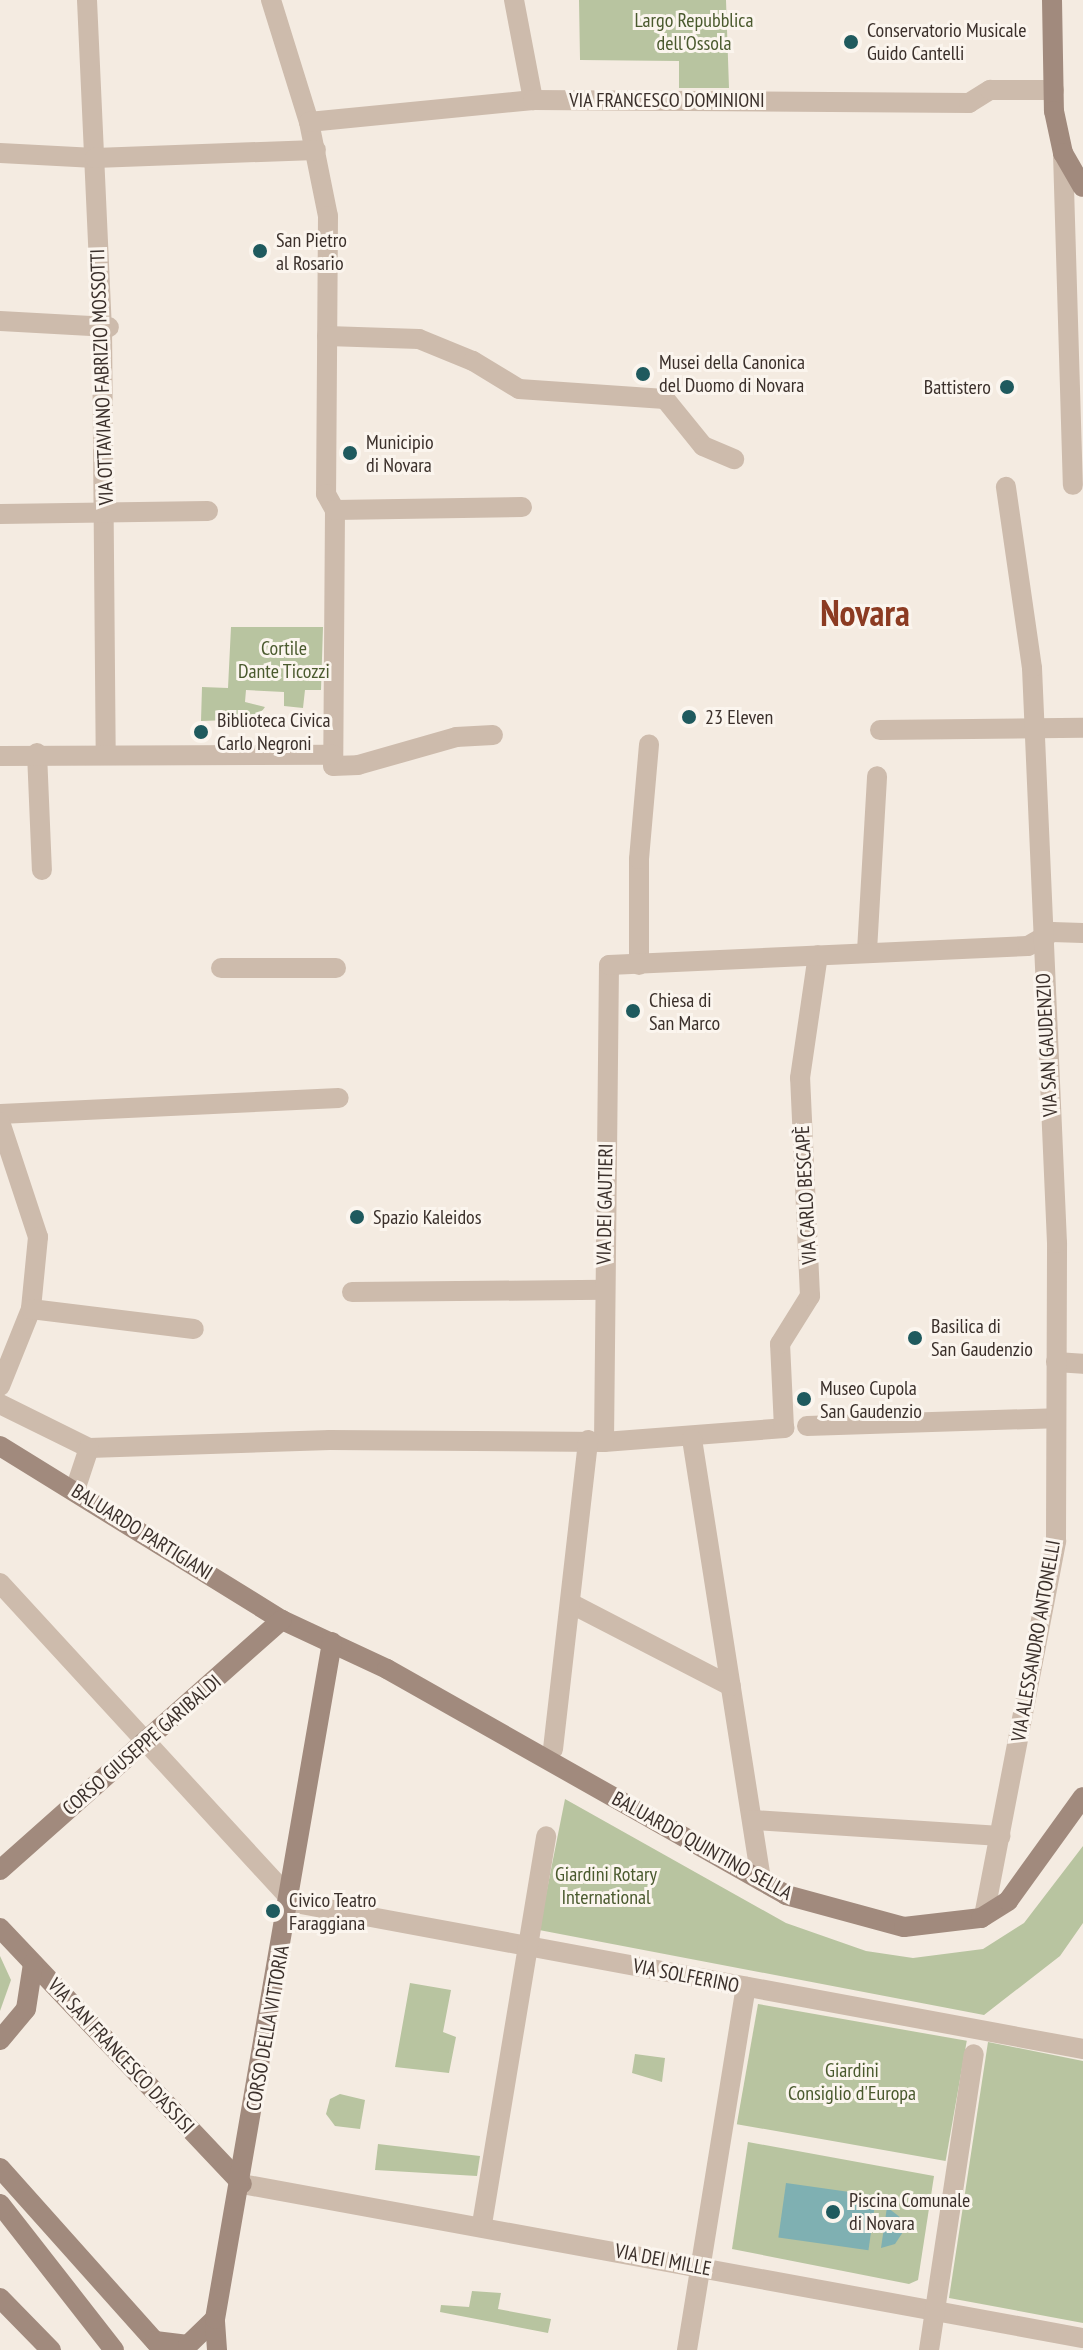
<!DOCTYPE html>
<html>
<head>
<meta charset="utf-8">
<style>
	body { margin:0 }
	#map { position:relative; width:1083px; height:2350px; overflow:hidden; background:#f4ebe1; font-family:"PT Sans Narrow",sans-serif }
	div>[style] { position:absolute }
	.green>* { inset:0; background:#b8c4a0; transform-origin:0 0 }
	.water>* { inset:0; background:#7fb0b2; transform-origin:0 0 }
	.street>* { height:20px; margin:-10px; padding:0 10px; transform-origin:10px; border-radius:10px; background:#cdbbac }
	.secondary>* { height:20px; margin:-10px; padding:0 10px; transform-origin:10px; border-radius:10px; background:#a18a7d }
	.dots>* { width:22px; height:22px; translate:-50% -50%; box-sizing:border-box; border:4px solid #fbf5ee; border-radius:50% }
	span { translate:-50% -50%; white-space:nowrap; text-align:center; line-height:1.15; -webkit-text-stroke:6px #fbf5ee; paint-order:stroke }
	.park-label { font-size:20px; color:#4a5a2e }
	.poi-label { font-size:20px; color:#3b302b }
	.left { translate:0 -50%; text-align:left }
	.right { translate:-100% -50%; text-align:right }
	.street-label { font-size:20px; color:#3b302b }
	.town-label { font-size:36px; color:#8c3b22; font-weight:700 }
</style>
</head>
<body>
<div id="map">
	<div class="green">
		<i style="clip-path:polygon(579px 0,726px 0,729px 88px,679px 88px,679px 61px,580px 60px)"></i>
		<i style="clip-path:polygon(231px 627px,323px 627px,321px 690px,305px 690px,303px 708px,284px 706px,284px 692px,246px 690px,245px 702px,265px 707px,256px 719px,201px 721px,202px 687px,228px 688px)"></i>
		<i style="clip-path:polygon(565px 1799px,786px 1923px,866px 1951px,913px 1958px,983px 1949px,1024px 1923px,1083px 1846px,1083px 1923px,1060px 1956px,984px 2015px,539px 1930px)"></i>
		<i style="clip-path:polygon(0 1956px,11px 1980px,0 2011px)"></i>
		<i style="clip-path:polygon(410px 1983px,451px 1990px,443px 2032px,456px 2037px,449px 2073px,395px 2067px)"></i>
		<i style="left:758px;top:2004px;width:212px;height:122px;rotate:10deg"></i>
		<i style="clip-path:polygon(988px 2042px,1083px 2061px,1083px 2323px,949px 2298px)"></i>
		<i style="clip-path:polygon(635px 2054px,665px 2058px,662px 2082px,632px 2073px)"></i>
		<i style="clip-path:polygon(340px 2094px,365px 2100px,360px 2129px,335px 2126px,326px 2114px,330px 2099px)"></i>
		<i style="clip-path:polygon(748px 2142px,934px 2176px,918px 2280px,909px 2284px,732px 2249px)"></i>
		<i style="clip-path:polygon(378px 2144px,480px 2156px,477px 2176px,375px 2170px)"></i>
		<i style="clip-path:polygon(472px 2291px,501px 2293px,498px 2309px,551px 2319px,548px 2333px,440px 2312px,441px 2305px,469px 2307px)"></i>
	</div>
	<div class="water">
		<i style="left:786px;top:2183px;width:91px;height:55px;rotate:8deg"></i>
		<i style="clip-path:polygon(887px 2207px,901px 2218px,903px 2232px,895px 2244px,881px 2248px)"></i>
	</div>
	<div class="street">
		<i style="left:87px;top:0;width:327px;rotate:87.4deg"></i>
		<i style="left:102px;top:327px;width:426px;rotate:89.5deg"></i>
		<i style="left:271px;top:0;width:128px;rotate:72.7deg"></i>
		<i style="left:309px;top:122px;width:96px;rotate:78.6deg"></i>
		<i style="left:328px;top:216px;width:278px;rotate:90.4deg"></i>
		<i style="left:326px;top:494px;width:18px;rotate:61deg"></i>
		<i style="left:335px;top:510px;width:256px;rotate:90.4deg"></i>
		<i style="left:333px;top:766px;width:25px;rotate:-2deg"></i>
		<i style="left:358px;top:765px;width:102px;rotate:-15.9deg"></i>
		<i style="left:456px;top:737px;width:37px;rotate:-3deg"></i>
		<i style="left:514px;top:0;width:102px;rotate:79.2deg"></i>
		<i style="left:309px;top:122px;width:225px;rotate:-5.6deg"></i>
		<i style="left:533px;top:100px;width:436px;rotate:0.4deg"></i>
		<i style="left:969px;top:103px;width:25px;rotate:-32deg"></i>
		<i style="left:990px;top:90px;width:64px"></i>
		<i style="left:0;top:153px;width:95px;rotate:3deg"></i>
		<i style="left:95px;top:158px;width:221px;rotate:-2.1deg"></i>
		<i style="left:1063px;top:153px;width:332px;rotate:88.3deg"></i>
		<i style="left:0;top:321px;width:109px;rotate:3.2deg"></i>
		<i style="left:327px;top:336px;width:92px;rotate:1.9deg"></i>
		<i style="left:419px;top:339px;width:58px;rotate:22.2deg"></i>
		<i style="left:473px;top:361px;width:54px;rotate:31.3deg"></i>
		<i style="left:519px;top:389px;width:146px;rotate:3.9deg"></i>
		<i style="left:665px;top:399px;width:60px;rotate:51deg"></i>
		<i style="left:703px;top:446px;width:34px;rotate:23deg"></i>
		<i style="left:335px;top:510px;width:187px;rotate:-0.9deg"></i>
		<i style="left:0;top:514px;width:208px;rotate:-0.8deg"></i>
		<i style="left:880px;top:730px;width:203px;rotate:-0.6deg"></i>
		<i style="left:37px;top:753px;width:117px;rotate:87.6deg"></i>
		<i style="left:0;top:756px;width:333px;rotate:-0.2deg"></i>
		<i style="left:867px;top:951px;width:175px;rotate:-86.7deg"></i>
		<i style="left:639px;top:965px;width:106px;rotate:-90deg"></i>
		<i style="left:639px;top:859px;width:115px;rotate:-85deg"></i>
		<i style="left:221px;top:968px;width:115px"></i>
		<i style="left:0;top:1114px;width:339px;rotate:-2.7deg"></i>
		<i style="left:0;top:1122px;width:121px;rotate:71.7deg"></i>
		<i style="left:38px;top:1237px;width:72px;rotate:95.6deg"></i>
		<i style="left:31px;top:1309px;width:83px;rotate:111.9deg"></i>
		<i style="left:352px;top:1292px;width:252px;rotate:-0.5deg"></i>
		<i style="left:31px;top:1309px;width:164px;rotate:7deg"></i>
		<i style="left:1056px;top:1362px;width:27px;rotate:4deg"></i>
		<i style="left:0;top:1404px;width:99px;rotate:26.3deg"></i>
		<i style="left:89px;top:1448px;width:241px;rotate:-1.9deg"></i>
		<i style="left:330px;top:1440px;width:274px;rotate:0.4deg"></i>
		<i style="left:604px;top:1442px;width:181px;rotate:-4.4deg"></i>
		<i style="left:784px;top:1428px;width:84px;rotate:-92.7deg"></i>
		<i style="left:780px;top:1344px;width:57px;rotate:-58deg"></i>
		<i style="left:810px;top:1296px;width:218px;rotate:-92.6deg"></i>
		<i style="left:800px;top:1078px;width:124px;rotate:-81.7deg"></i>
		<i style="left:807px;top:1426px;width:248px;rotate:-1.8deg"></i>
		<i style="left:692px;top:1439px;width:447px;rotate:81.1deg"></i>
		<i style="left:604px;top:1442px;width:477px;rotate:-89.4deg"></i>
		<i style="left:609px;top:965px;width:419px;rotate:-2.6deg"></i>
		<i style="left:1028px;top:946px;width:28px;rotate:-30deg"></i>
		<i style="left:1052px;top:932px;width:31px;rotate:2deg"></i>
		<i style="left:75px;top:1490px;width:44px;rotate:-71.6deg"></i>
		<i style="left:0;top:1583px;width:428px;rotate:47.4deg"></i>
		<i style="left:570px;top:1603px;width:181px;rotate:27.3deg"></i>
		<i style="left:553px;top:1749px;width:311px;rotate:-83.5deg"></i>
		<i style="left:753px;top:1820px;width:248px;rotate:3.7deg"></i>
		<i style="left:290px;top:1902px;width:807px;rotate:10.5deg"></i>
		<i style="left:984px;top:1916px;width:382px;rotate:-79.1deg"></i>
		<i style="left:1056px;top:1541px;width:298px;rotate:-89.8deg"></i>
		<i style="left:1057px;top:1243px;width:576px;rotate:-92.49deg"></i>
		<i style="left:1032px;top:668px;width:183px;rotate:-98.2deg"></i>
		<i style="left:242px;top:2184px;width:855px;rotate:10.38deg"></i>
		<i style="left:482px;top:2224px;width:393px;rotate:-80.6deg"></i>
		<i style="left:687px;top:2350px;width:368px;rotate:-80.8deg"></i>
		<i style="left:929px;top:2350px;width:299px;rotate:-81.4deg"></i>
	</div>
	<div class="secondary">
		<i style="left:1052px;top:0;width:111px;rotate:89deg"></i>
		<i style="left:1054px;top:111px;width:43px;rotate:77.9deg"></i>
		<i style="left:1063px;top:153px;width:39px;rotate:60deg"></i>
		<i style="left:0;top:1446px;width:331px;rotate:31.7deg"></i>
		<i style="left:282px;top:1620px;width:116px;rotate:25deg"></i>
		<i style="left:387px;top:1669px;width:459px;rotate:29.5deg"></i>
		<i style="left:786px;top:1895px;width:122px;rotate:15.2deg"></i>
		<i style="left:904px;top:1927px;width:78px;rotate:-6.7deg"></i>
		<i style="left:981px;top:1918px;width:32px;rotate:-32deg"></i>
		<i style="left:1008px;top:1901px;width:128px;rotate:-54.2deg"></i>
		<i style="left:0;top:1870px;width:377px;rotate:-41.6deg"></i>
		<i style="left:0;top:1928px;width:352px;rotate:46.6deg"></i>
		<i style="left:0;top:2040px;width:40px;rotate:-50deg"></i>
		<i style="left:26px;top:2009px;width:46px;rotate:-81.2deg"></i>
		<i style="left:0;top:2168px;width:244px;rotate:48.2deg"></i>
		<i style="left:0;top:2204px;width:185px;rotate:52deg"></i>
		<i style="left:0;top:2298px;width:73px;rotate:45.6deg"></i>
		<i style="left:155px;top:2341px;width:33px;rotate:7deg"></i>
		<i style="left:188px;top:2345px;width:37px;rotate:-44deg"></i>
		<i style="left:217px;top:2350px;width:31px;rotate:-94deg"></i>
		<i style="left:215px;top:2319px;width:687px;rotate:-80.19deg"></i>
	</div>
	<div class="dots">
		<i style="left:851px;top:42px;background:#1f5a5e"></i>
		<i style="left:260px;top:251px;background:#1f5a5e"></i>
		<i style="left:643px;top:374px;background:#1f5a5e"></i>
		<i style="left:1007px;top:387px;background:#1f5a5e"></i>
		<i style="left:350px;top:453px;background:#1f5a5e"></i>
		<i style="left:689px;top:717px;background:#1f5a5e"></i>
		<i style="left:201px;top:732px;background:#1f5a5e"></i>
		<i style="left:633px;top:1011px;background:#1f5a5e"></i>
		<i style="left:357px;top:1217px;background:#1f5a5e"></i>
		<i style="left:915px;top:1338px;background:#1f5a5e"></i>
		<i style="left:804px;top:1399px;background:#1f5a5e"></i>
		<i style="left:273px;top:1911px;background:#1f5a5e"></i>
		<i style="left:833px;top:2212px;background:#1f5a5e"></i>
	</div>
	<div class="park-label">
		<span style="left:694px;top:32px">Largo Repubblica<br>dell'Ossola</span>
		<span style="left:284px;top:660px">Cortile<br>Dante Ticozzi</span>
		<span style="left:606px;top:1886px">Giardini Rotary<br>International</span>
		<span style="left:852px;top:2082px">Giardini<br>Consiglio d'Europa</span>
	</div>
	<div class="poi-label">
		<span class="left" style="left:867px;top:42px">Conservatorio Musicale<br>Guido Cantelli</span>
		<span class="left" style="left:276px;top:252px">San Pietro<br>al Rosario</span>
		<span class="left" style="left:659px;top:374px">Musei della Canonica<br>del Duomo di Novara</span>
		<span class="right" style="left:991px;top:387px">Battistero</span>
		<span class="left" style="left:366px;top:454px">Municipio<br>di Novara</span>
		<span class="left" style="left:705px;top:717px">23 Eleven</span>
		<span class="left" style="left:217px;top:732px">Biblioteca Civica<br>Carlo Negroni</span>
		<span class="left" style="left:649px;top:1012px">Chiesa di<br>San Marco</span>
		<span class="left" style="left:373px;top:1217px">Spazio Kaleidos</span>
		<span class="left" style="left:931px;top:1338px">Basilica di<br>San Gaudenzio</span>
		<span class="left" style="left:820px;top:1400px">Museo Cupola<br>San Gaudenzio</span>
		<span class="left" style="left:289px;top:1912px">Civico Teatro<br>Faraggiana</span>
		<span class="left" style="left:849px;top:2212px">Piscina Comunale<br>di Novara</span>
	</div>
	<div class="street-label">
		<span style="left:667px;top:100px">VIA FRANCESCO DOMINIONI</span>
		<span style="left:102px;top:377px;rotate:-92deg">VIA OTTAVIANO FABRIZIO MOSSOTTI</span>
		<span style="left:1047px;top:1045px;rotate:-93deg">VIA SAN GAUDENZIO</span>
		<span style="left:806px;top:1195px;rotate:-93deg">VIA CARLO BESCAPÈ</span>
		<span style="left:605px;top:1204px;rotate:-89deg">VIA DEI GAUTIERI</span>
		<span style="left:142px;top:1532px;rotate:32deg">BALUARDO PARTIGIANI</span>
		<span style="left:1036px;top:1641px;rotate:-80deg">VIA ALESSANDRO ANTONELLI</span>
		<span style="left:142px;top:1745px;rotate:-41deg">CORSO GIUSEPPE GARIBALDI</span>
		<span style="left:702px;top:1846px;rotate:29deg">BALUARDO QUINTINO SELLA</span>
		<span style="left:686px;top:1976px;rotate:11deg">VIA SOLFERINO</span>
		<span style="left:268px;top:2028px;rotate:-80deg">CORSO DELLA VITTORIA</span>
		<span style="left:121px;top:2056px;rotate:47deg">VIA SAN FRANCESCO D'ASSISI</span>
		<span style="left:663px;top:2260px;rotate:11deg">VIA DEI MILLE</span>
	</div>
	<div class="town-label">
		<span style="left:865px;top:613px">Novara</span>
	</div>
</div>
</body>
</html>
